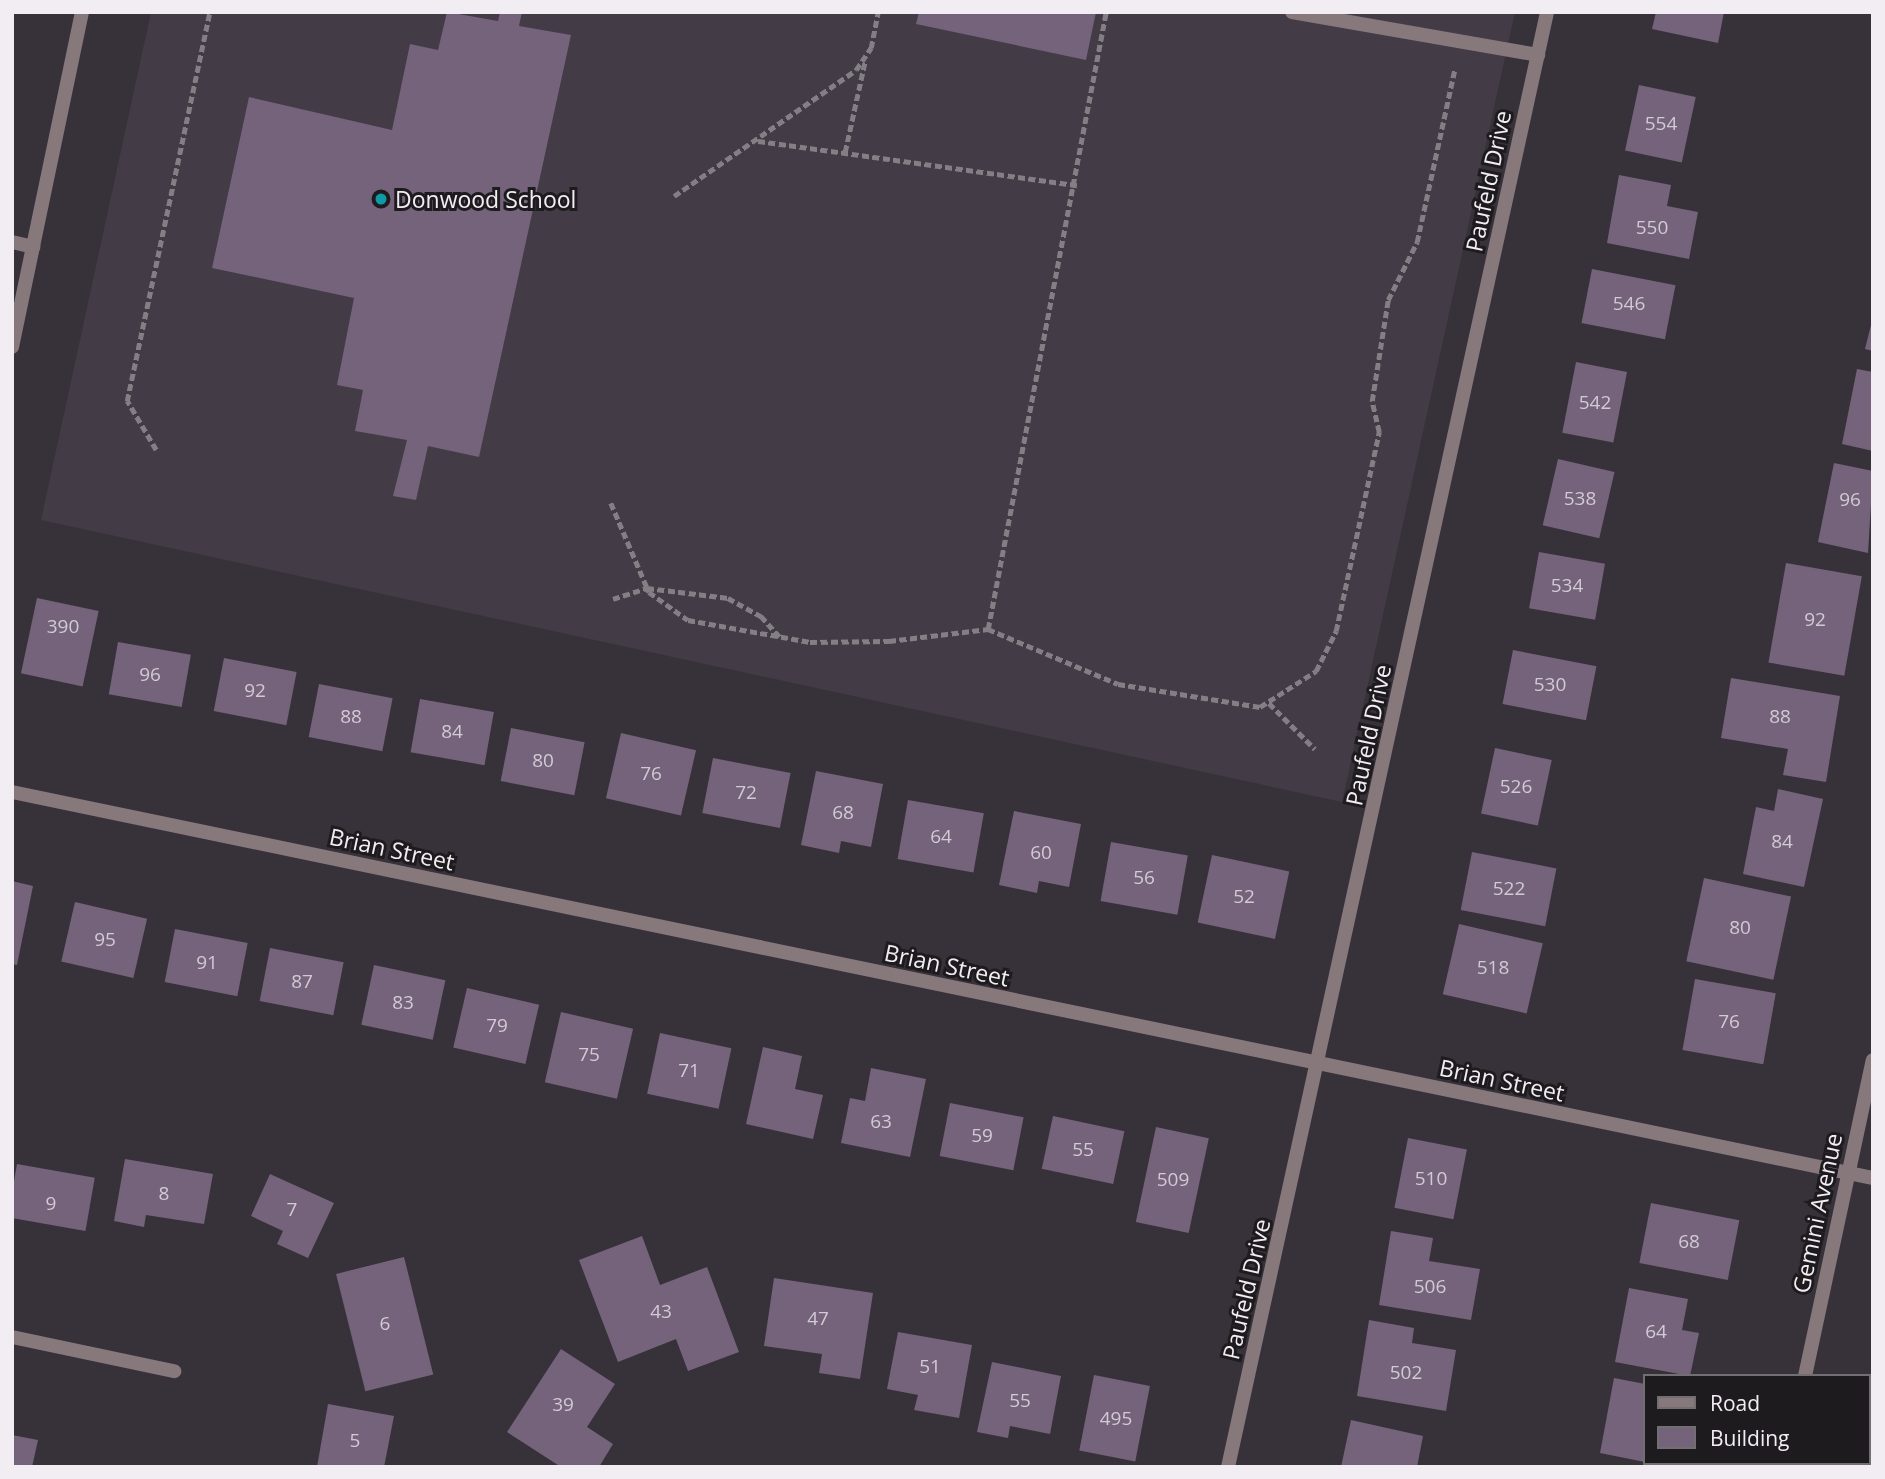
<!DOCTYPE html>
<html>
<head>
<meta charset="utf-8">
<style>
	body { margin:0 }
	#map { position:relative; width:1885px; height:1479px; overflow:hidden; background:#373239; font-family:"Open Sans",sans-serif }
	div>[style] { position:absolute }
	.built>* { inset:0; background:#433b46 }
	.building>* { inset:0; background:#74637b; transform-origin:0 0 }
	.path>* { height:4.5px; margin-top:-2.25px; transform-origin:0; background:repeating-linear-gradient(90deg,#847f85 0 7px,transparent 0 10.5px) }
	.service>* { height:14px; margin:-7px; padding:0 7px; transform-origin:7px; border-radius:7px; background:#87787c }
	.minor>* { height:14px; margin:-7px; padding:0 7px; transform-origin:7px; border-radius:7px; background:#87787c }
	.tertiary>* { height:14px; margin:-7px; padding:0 7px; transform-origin:7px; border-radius:7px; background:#87787c }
	.dots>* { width:19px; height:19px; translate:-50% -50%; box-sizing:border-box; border:4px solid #1d1b1e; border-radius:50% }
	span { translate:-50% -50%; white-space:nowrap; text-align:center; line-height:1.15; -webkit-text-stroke:6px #1d1b1e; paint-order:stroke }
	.number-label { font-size:19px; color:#d2cad4 }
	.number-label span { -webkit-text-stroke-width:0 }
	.street-label { font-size:23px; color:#f1edf2 }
	.poi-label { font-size:23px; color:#f1edf2 }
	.left { translate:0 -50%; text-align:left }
	.frame { position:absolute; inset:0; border:14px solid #f1edf2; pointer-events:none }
	.legend { position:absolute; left:1643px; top:1374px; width:228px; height:91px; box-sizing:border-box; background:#1d1b1e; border:2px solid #726f73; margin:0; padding:9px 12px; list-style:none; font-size:21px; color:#f1edf2 }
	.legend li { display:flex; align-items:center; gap:14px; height:35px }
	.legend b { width:35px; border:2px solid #726f73 }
</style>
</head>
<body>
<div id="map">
	<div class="built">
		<i style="clip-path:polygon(151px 12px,1515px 12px,1342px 802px,41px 520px)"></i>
	</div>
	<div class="building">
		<i style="clip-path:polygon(447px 12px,498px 21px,500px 12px,522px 12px,519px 26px,571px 35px,479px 457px,428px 446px,416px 500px,393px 496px,407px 440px,355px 431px,363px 390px,337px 385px,354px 298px,212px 268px,249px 97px,392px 130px,410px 44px,438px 50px)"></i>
		<i style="clip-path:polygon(919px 12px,1096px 12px,1086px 60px,916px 24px)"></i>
		<i style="clip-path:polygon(1656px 12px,1724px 12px,1718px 43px,1652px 29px)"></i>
		<i style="left:1639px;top:85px;width:58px;height:67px;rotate:12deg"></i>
		<i style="clip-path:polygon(1619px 175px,1671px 185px,1667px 206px,1698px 212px,1689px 259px,1607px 243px)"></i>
		<i style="left:1592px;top:269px;width:85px;height:55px;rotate:11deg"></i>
		<i style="clip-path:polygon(1872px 321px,1873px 321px,1873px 351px,1865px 349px)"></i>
		<i style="left:1576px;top:362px;width:52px;height:72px;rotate:11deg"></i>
		<i style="clip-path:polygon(1857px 369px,1873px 372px,1873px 451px,1842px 444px)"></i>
		<i style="left:1558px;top:459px;width:58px;height:68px;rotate:13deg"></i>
		<i style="clip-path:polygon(1834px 463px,1873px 471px,1868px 553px,1818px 542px)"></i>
		<i style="left:1539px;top:552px;width:67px;height:57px;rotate:10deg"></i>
		<i style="left:1786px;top:563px;width:77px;height:101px;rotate:10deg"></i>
		<i style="left:37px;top:598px;width:63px;height:77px;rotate:12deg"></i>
		<i style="left:118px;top:642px;width:74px;height:53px;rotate:10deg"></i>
		<i style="left:1513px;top:650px;width:85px;height:55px;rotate:11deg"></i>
		<i style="left:224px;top:658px;width:74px;height:54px;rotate:11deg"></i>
		<i style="clip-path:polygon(1731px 678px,1840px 696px,1826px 782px,1783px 775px,1788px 749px,1721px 738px)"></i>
		<i style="left:319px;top:684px;width:75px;height:54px;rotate:11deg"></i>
		<i style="left:420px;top:699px;width:75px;height:54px;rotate:10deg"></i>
		<i style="left:511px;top:728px;width:75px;height:54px;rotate:11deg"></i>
		<i style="left:621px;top:733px;width:77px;height:67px;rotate:13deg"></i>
		<i style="left:1495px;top:748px;width:58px;height:67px;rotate:12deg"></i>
		<i style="left:713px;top:758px;width:79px;height:56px;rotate:11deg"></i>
		<i style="clip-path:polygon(816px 771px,883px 784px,871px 847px,841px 841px,839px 853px,801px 845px)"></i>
		<i style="clip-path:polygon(1778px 789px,1823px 799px,1804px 887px,1743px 874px,1756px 807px,1774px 811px)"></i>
		<i style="left:908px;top:800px;width:77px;height:60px;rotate:10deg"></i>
		<i style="clip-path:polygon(1014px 811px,1081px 824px,1069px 887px,1039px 881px,1037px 893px,999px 885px)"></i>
		<i style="left:1111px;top:842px;width:78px;height:60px;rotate:10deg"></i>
		<i style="left:1472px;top:852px;width:86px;height:59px;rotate:11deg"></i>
		<i style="left:1212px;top:855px;width:79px;height:69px;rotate:12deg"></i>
		<i style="left:1704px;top:878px;width:89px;height:85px;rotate:12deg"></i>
		<i style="clip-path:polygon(12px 881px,33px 886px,17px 965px,12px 964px)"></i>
		<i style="left:75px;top:902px;width:74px;height:61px;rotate:13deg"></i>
		<i style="left:1459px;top:924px;width:86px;height:72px;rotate:13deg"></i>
		<i style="left:175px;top:929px;width:74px;height:54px;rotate:11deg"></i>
		<i style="left:270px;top:948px;width:75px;height:54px;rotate:11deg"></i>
		<i style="left:374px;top:965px;width:73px;height:61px;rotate:12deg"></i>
		<i style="left:1695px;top:979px;width:82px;height:72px;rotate:10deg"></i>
		<i style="left:467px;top:988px;width:74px;height:61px;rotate:13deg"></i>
		<i style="left:561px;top:1012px;width:74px;height:72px;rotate:13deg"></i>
		<i style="left:660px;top:1033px;width:73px;height:62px;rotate:12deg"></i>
		<i style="clip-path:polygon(763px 1047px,802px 1056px,795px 1089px,823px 1095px,813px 1139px,746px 1124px)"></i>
		<i style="clip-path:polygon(871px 1068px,926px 1079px,910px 1157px,841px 1143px,850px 1098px,865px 1101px)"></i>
		<i style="left:950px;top:1103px;width:75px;height:54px;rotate:11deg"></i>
		<i style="left:1053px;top:1116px;width:73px;height:54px;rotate:12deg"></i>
		<i style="left:1156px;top:1127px;width:54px;height:97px;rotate:12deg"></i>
		<i style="left:1408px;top:1138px;width:60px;height:71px;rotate:11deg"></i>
		<i style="clip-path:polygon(125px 1159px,213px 1174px,204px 1224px,146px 1215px,144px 1227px,114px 1221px)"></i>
		<i style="left:17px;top:1164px;width:79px;height:54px;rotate:10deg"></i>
		<i style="clip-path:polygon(270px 1174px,334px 1203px,308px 1258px,277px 1244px,283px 1231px,251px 1216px)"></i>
		<i style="left:1651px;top:1203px;width:90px;height:61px;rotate:11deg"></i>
		<i style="clip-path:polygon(1391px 1231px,1433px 1238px,1429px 1261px,1480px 1269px,1471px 1320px,1379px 1305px)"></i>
		<i style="clip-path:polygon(642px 1236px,660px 1285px,707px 1267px,739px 1352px,688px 1371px,676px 1339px,618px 1362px,579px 1260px)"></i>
		<i style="left:404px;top:1257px;width:121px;height:70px;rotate:76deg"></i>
		<i style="clip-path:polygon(774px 1278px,873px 1293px,860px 1379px,819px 1373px,822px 1354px,764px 1346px)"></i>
		<i style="clip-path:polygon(1629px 1288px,1688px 1299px,1682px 1330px,1699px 1333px,1690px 1376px,1615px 1362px)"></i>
		<i style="clip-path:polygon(1369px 1320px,1414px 1328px,1412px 1343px,1456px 1350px,1446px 1411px,1357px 1396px)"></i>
		<i style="clip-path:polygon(898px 1332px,972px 1345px,959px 1418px,914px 1410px,918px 1395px,887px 1389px)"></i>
		<i style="clip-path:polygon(561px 1349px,615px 1384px,587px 1427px,613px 1444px,599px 1467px,561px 1467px,507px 1432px)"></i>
		<i style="clip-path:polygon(992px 1362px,1061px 1376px,1050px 1434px,1010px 1426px,1008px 1438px,977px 1432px)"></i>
		<i style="left:1094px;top:1375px;width:57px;height:77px;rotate:11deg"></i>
		<i style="clip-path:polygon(1614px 1378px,1645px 1384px,1645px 1462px,1600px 1453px)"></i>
		<i style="clip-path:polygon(328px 1404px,394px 1416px,384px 1467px,317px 1467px)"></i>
		<i style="clip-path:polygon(1351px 1420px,1423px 1436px,1417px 1467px,1341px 1467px)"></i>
		<i style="clip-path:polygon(12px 1435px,38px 1440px,32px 1467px,12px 1467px)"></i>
	</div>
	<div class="path">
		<i style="left:758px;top:141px;width:322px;rotate:7.9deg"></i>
		<i style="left:845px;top:152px;width:93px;rotate:-77.6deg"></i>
		<i style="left:674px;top:196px;width:221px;rotate:-34.7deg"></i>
		<i style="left:856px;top:70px;width:27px;rotate:-56deg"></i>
		<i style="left:871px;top:48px;width:37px;rotate:-79deg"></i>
		<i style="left:156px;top:450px;width:57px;rotate:-120.6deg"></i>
		<i style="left:127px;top:401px;width:398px;rotate:-78deg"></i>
		<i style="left:611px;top:503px;width:97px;rotate:66.9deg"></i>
		<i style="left:649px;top:592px;width:48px;rotate:35.7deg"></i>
		<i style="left:688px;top:620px;width:124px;rotate:10.2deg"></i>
		<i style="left:810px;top:642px;width:79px;rotate:-0.7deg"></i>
		<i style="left:889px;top:641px;width:100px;rotate:-6.9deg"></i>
		<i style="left:988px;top:629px;width:141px;rotate:22.9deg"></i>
		<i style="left:1118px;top:684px;width:144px;rotate:9.2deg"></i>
		<i style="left:1260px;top:707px;width:67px;rotate:-32.7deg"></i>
		<i style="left:1316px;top:671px;width:45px;rotate:-63.4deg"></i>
		<i style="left:1336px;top:631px;width:204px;rotate:-77.8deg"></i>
		<i style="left:1379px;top:432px;width:32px;rotate:-103deg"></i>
		<i style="left:1372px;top:401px;width:102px;rotate:-81deg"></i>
		<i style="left:1388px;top:300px;width:65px;rotate:-63.4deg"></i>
		<i style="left:1417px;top:242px;width:178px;rotate:-77.7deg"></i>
		<i style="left:613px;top:599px;width:36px;rotate:-18deg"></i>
		<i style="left:647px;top:588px;width:82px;rotate:7deg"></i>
		<i style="left:728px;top:598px;width:38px;rotate:29deg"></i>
		<i style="left:761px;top:616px;width:30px;rotate:48deg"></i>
		<i style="left:988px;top:629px;width:628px;rotate:-79.17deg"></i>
		<i style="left:1269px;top:703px;width:65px;rotate:45deg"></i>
	</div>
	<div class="service">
		<i style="left:1292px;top:12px;width:250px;rotate:9.9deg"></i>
	</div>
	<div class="minor">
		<i style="left:12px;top:242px;width:22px;rotate:13deg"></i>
		<i style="left:12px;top:792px;width:1901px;rotate:11.72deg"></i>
		<i style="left:12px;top:1337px;width:166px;rotate:11.9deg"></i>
		<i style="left:1805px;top:1376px;width:323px;rotate:-77.9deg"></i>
		<i style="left:1228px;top:1467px;width:1490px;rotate:-77.63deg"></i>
		<i style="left:1785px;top:1467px;width:4px;rotate:-76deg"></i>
	</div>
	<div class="tertiary">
		<i style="left:12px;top:347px;width:342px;rotate:-78.2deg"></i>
	</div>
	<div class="dots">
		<i style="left:381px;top:199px;background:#0f9aa8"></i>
	</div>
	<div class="number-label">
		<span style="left:1661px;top:124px">554</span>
		<span style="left:1652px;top:228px">550</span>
		<span style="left:1629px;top:304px">546</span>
		<span style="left:1595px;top:403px">542</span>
		<span style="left:1580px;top:499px">538</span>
		<span style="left:1850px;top:500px">96</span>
		<span style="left:1567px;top:586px">534</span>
		<span style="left:1815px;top:620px">92</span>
		<span style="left:63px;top:627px">390</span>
		<span style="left:150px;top:675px">96</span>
		<span style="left:1550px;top:685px">530</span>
		<span style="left:255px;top:691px">92</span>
		<span style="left:351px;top:717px">88</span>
		<span style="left:1780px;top:717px">88</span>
		<span style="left:452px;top:732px">84</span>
		<span style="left:543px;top:761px">80</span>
		<span style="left:651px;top:774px">76</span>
		<span style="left:1516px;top:787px">526</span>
		<span style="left:746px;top:793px">72</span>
		<span style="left:843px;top:813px">68</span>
		<span style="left:941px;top:837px">64</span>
		<span style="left:1782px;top:842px">84</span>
		<span style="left:1041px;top:853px">60</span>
		<span style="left:1144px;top:878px">56</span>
		<span style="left:1509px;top:889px">522</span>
		<span style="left:1244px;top:897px">52</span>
		<span style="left:1740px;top:928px">80</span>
		<span style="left:105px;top:940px">95</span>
		<span style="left:207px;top:963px">91</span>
		<span style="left:1493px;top:968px">518</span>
		<span style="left:302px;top:982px">87</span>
		<span style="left:403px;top:1003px">83</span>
		<span style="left:1729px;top:1022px">76</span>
		<span style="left:497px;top:1026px">79</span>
		<span style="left:589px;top:1055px">75</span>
		<span style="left:689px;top:1071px">71</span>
		<span style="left:881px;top:1122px">63</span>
		<span style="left:982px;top:1136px">59</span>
		<span style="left:1083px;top:1150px">55</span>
		<span style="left:1431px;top:1179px">510</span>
		<span style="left:1173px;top:1180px">509</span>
		<span style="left:164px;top:1194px">8</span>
		<span style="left:51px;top:1204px">9</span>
		<span style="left:292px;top:1210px">7</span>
		<span style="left:1689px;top:1242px">68</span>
		<span style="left:1430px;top:1287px">506</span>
		<span style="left:661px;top:1312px">43</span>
		<span style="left:818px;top:1319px">47</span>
		<span style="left:385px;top:1324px">6</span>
		<span style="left:1656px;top:1332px">64</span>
		<span style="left:930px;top:1367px">51</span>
		<span style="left:1406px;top:1373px">502</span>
		<span style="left:1020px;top:1401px">55</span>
		<span style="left:563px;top:1405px">39</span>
		<span style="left:1116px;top:1419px">495</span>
		<span style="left:355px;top:1441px">5</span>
	</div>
	<div class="street-label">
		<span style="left:1488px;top:181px;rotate:-78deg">Paufeld Drive</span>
		<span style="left:1368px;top:735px;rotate:-78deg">Paufeld Drive</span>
		<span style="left:392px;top:849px;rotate:12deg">Brian Street</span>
		<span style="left:947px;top:965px;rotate:12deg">Brian Street</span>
		<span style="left:1502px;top:1080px;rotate:12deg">Brian Street</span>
		<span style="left:1817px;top:1213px;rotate:-78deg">Gemini Avenue</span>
		<span style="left:1246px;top:1289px;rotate:-77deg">Paufeld Drive</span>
	</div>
	<div class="poi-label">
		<span class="left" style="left:395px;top:199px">Donwood School</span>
	</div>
	<div class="frame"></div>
	<ul class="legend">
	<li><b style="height:9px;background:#87787c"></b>Road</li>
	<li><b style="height:19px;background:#74637b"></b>Building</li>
	</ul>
</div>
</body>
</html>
